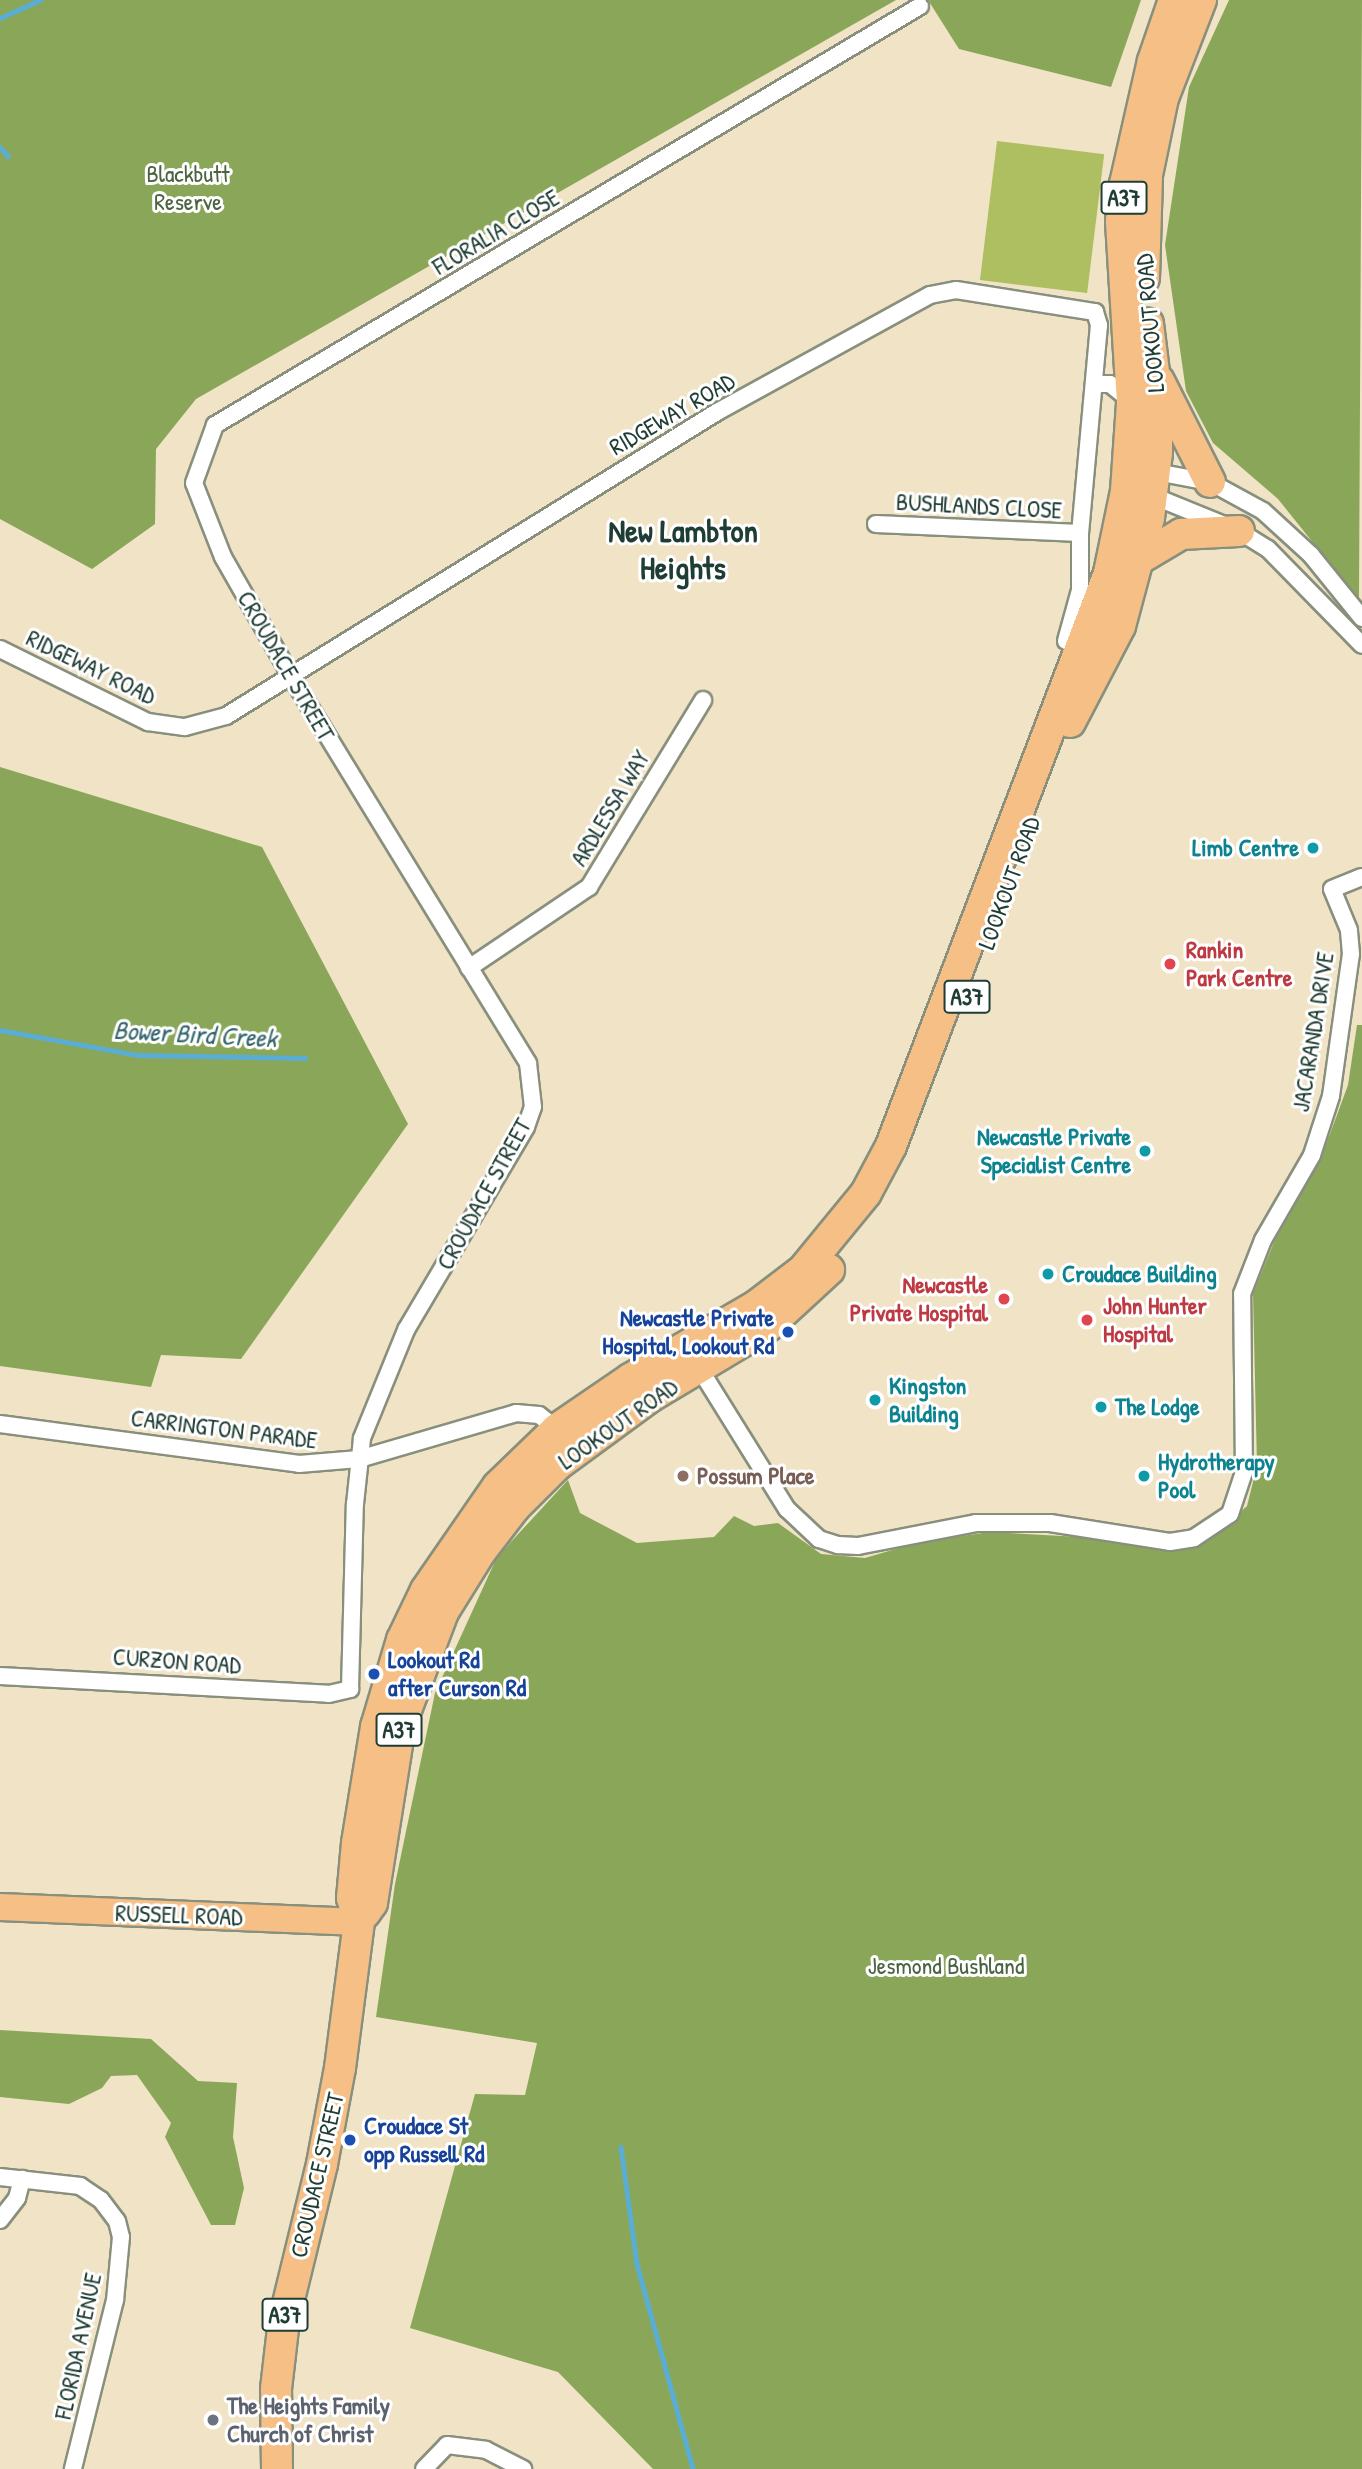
<!DOCTYPE html>
<html>
<head>
<meta charset="utf-8">
<style>
	body { margin:0 }
	#map { position:relative; width:1362px; height:2469px; overflow:hidden; background:#f0e3c6; font-family:"Patrick Hand",sans-serif }
	div>[style] { position:absolute }
	.green>* { inset:0; background:#aebf62; transform-origin:0 0 }
	.forest>* { inset:0; background:#8aa658 }
	.stream>* { height:4.5px; margin:-2.25px; padding:0 2.25px; transform-origin:2.25px; border-radius:2.25px; background:#5aaed6 }
	.roads { filter:drop-shadow(2px 0 #88907d) drop-shadow(-2px 0 #88907d) drop-shadow(0 2px #88907d) drop-shadow(0 -2px #88907d) }
	.street>* { height:16px; margin:-8px; padding:0 8px; transform-origin:8px; border-radius:8px; background:#fff }
	.primary>* { height:26px; margin:-13px; padding:0 13px; transform-origin:13px; border-radius:13px; background:#f5bf86 }
	.highway>* { height:30px; margin:-15px; padding:0 15px; transform-origin:15px; border-radius:15px; background:#f5bf86 }
	.dots>* { width:19px; height:19px; translate:-50% -50%; box-sizing:border-box; border:4px solid #fff; border-radius:50% }
	span { translate:-50% -50%; white-space:nowrap; text-align:center; line-height:1.15; -webkit-text-stroke:6px #fff; paint-order:stroke }
	.shield-label span { padding:2px 5px; background:#fff; border:2px solid; border-radius:5px; -webkit-text-stroke-width:0 }
	.shield-label { font-size:23px; color:#1f3d34; font-weight:700 }
	.park-label { font-size:24px; color:#4a6442 }
	.street-label { font-size:24px; color:#1f3d34 }
	.culture-label { font-size:24px; color:#0d838f; font-weight:700 }
	.right { translate:-100% -50%; text-align:right }
	.left { translate:0 -50%; text-align:left }
	.health-label { font-size:24px; color:#be3a42; font-weight:700 }
	.transit-label { font-size:24px; color:#164399; font-weight:700 }
	.education-label { font-size:24px; color:#785e54; font-weight:700 }
	.worship-label { font-size:24px; color:#5b616d; font-weight:700 }
	.water-label { font-size:26px; color:#34656d; font-style:italic }
	.district-label { font-size:32px; color:#1f3d34; font-weight:700 }
</style>
</head>
<body>
<div id="map">
	<div class="green">
		<i style="left:997px;top:141px;width:108px;height:140px;rotate:7deg"></i>
	</div>
	<div class="forest">
		<i style="clip-path:polygon(0 0,896px 0,196px 399px,156px 449px,155px 524px,92px 569px,0 519px)"></i>
		<i style="clip-path:polygon(928px 0,1141px 0,1111px 87px,959px 49px)"></i>
		<i style="clip-path:polygon(1229px 0,1362px 0,1359px 600px,1278px 499px,1213px 443px,1186px 391px,1165px 245px,1189px 87px)"></i>
		<i style="clip-path:polygon(0 767px,262px 847px,408px 1124px,241px 1359px,161px 1355px,151px 1387px,0 1366px)"></i>
		<i style="clip-path:polygon(1357px 1025px,1362px 1025px,1362px 2469px,653px 2469px,558px 2372px,410px 2328px,475px 2094px,525px 2095px,537px 2043px,376px 2017px,395px 1884px,435px 1693px,497px 1557px,568px 1480px,580px 1513px,637px 1543px,714px 1537px,734px 1516px,754px 1526px,778px 1523px,821px 1554px,865px 1558px,916px 1543px,989px 1532px,1081px 1537px,1170px 1551px,1207px 1542px,1247px 1506px,1257px 1466px,1253px 1294px,1274px 1242px,1323px 1153px,1348px 1085px)"></i>
		<i style="clip-path:polygon(0 2030px,151px 2039px,198px 2081px,237px 2083px,233px 2137px,244px 2188px,235px 2225px,211px 2225px,165px 2137px,171px 2123px,137px 2075px,111px 2076px,102px 2088px,69px 2104px,0 2097px)"></i>
	</div>
	<div class="stream">
		<i style="left:0;top:18px;width:44px;rotate:-24.2deg"></i>
		<i style="left:0;top:147px;width:12px;rotate:48deg"></i>
		<i style="left:0;top:1030px;width:140px;rotate:10.3deg"></i>
		<i style="left:138px;top:1055px;width:167px;rotate:1deg"></i>
		<i style="left:621px;top:2147px;width:118px;rotate:82.2deg"></i>
		<i style="left:637px;top:2264px;width:213px;rotate:74.7deg"></i>
	</div>
	<div class="roads">
		<div class="street">
			<i style="left:1094px;top:384px;width:16px"></i>
			<i style="left:1110px;top:384px;width:28px;rotate:39deg"></i>
			<i style="left:1151px;top:471px;width:60px;rotate:10.6deg"></i>
			<i style="left:1210px;top:482px;width:60px;rotate:28.7deg"></i>
			<i style="left:1263px;top:511px;width:65px;rotate:42.5deg"></i>
			<i style="left:1311px;top:555px;width:81px;rotate:51deg"></i>
			<i style="left:1148px;top:494px;width:98px;rotate:22.1deg"></i>
			<i style="left:1239px;top:531px;width:34px;rotate:32deg"></i>
			<i style="left:1268px;top:549px;width:134px;rotate:45.6deg"></i>
			<i style="left:876px;top:524px;width:204px;rotate:2.5deg"></i>
			<i style="left:0;top:649px;width:165px;rotate:26.3deg"></i>
			<i style="left:148px;top:722px;width:37px;rotate:8deg"></i>
			<i style="left:185px;top:727px;width:42px;rotate:-15deg"></i>
			<i style="left:226px;top:716px;width:577px;rotate:-31.76deg"></i>
			<i style="left:717px;top:412px;width:243px;rotate:-28.8deg"></i>
			<i style="left:930px;top:295px;width:26px;rotate:-11deg"></i>
			<i style="left:956px;top:290px;width:141px;rotate:9deg"></i>
			<i style="left:1095px;top:312px;width:14px;rotate:73deg"></i>
			<i style="left:1099px;top:325px;width:209px;rotate:95.2deg"></i>
			<i style="left:1080px;top:533px;width:57px;rotate:90deg"></i>
			<i style="left:1080px;top:590px;width:53px;rotate:105.4deg"></i>
			<i style="left:469px;top:968px;width:145px;rotate:-34deg"></i>
			<i style="left:589px;top:887px;width:219px;rotate:-58.6deg"></i>
			<i style="left:696px;top:1363px;width:172px;rotate:58.1deg"></i>
			<i style="left:787px;top:1509px;width:44px;rotate:43.2deg"></i>
			<i style="left:819px;top:1539px;width:20px;rotate:18deg"></i>
			<i style="left:838px;top:1545px;width:20px;rotate:3deg"></i>
			<i style="left:858px;top:1546px;width:120px;rotate:-11deg"></i>
			<i style="left:976px;top:1523px;width:74px"></i>
			<i style="left:1050px;top:1523px;width:121px;rotate:9deg"></i>
			<i style="left:1170px;top:1542px;width:24px;rotate:-9deg"></i>
			<i style="left:1194px;top:1538px;width:43px;rotate:-33.7deg"></i>
			<i style="left:1230px;top:1514px;width:44px;rotate:-71.6deg"></i>
			<i style="left:1244px;top:1472px;width:178px;rotate:-90.6deg"></i>
			<i style="left:1242px;top:1294px;width:58px;rotate:-68.7deg"></i>
			<i style="left:1263px;top:1240px;width:98px;rotate:-60deg"></i>
			<i style="left:1312px;top:1155px;width:62px;rotate:-72.1deg"></i>
			<i style="left:1331px;top:1096px;width:143px;rotate:-82deg"></i>
			<i style="left:1351px;top:954px;width:24px;rotate:-95deg"></i>
			<i style="left:1349px;top:930px;width:44px;rotate:-112.5deg"></i>
			<i style="left:1332px;top:889px;width:32px;rotate:-22deg"></i>
			<i style="left:0;top:1424px;width:302px;rotate:7.6deg"></i>
			<i style="left:299px;top:1464px;width:60px;rotate:-4.8deg"></i>
			<i style="left:359px;top:1459px;width:164px;rotate:-16.3deg"></i>
			<i style="left:516px;top:1413px;width:23px;rotate:5deg"></i>
			<i style="left:539px;top:1415px;width:23px;rotate:38deg"></i>
			<i style="left:0;top:1676px;width:329px;rotate:3.1deg"></i>
			<i style="left:329px;top:1694px;width:22px;rotate:-13deg"></i>
			<i style="left:350px;top:1689px;width:185px;rotate:-88.5deg"></i>
			<i style="left:355px;top:1504px;width:66px;rotate:-83.9deg"></i>
			<i style="left:362px;top:1438px;width:117px;rotate:-67.8deg"></i>
			<i style="left:406px;top:1330px;width:236px;rotate:-59.4deg"></i>
			<i style="left:526px;top:1127px;width:21px;rotate:-71deg"></i>
			<i style="left:533px;top:1107px;width:44px;rotate:-96.5deg"></i>
			<i style="left:528px;top:1063px;width:444px;rotate:-121.5deg"></i>
			<i style="left:296px;top:685px;width:147px;rotate:-119.7deg"></i>
			<i style="left:223px;top:557px;width:79px;rotate:-111.4deg"></i>
			<i style="left:194px;top:483px;width:62px;rotate:-70.1deg"></i>
			<i style="left:215px;top:425px;width:820px;rotate:-30.72deg"></i>
			<i style="left:0;top:2177px;width:81px;rotate:6.4deg"></i>
			<i style="left:80px;top:2186px;width:25px;rotate:34deg"></i>
			<i style="left:101px;top:2200px;width:26px;rotate:53deg"></i>
			<i style="left:117px;top:2221px;width:16px;rotate:76deg"></i>
			<i style="left:121px;top:2237px;width:63px;rotate:95.4deg"></i>
			<i style="left:115px;top:2300px;width:174px;rotate:104deg"></i>
			<i style="left:0;top:2220px;width:28px;rotate:-52deg"></i>
			<i style="left:17px;top:2198px;width:20px;rotate:-75deg"></i>
			<i style="left:424px;top:2469px;width:33px;rotate:-46deg"></i>
			<i style="left:447px;top:2445px;width:39px;rotate:7deg"></i>
			<i style="left:486px;top:2450px;width:42px;rotate:27.2deg"></i>
		</div>
		<div class="primary">
			<i style="left:0;top:1907px;width:359px;rotate:2.4deg"></i>
		</div>
		<div class="highway">
			<i style="left:1144px;top:278px;width:103px;rotate:-88.3deg"></i>
			<i style="left:1147px;top:175px;width:79px;rotate:-78.3deg"></i>
			<i style="left:1163px;top:98px;width:105px;rotate:-68.8deg"></i>
			<i style="left:1159px;top:381px;width:113px;rotate:63.2deg"></i>
			<i style="left:1141px;top:558px;width:47px;rotate:-31deg"></i>
			<i style="left:1181px;top:534px;width:58px;rotate:-3deg"></i>
			<i style="left:1070px;top:722px;width:108px;rotate:-62.5deg"></i>
			<i style="left:1120px;top:626px;width:112px;rotate:-75deg"></i>
			<i style="left:1149px;top:518px;width:65px;rotate:-83deg"></i>
			<i style="left:1157px;top:453px;width:57px;rotate:-90deg"></i>
			<i style="left:1157px;top:396px;width:73px;rotate:-97.1deg"></i>
			<i style="left:365px;top:1913px;width:12px;rotate:-55deg"></i>
			<i style="left:372px;top:1903px;width:179px;rotate:-81deg"></i>
			<i style="left:400px;top:1726px;width:122px;rotate:-69.3deg"></i>
			<i style="left:443px;top:1612px;width:72px;rotate:-58.1deg"></i>
			<i style="left:481px;top:1551px;width:56px;rotate:-52.3deg"></i>
			<i style="left:515px;top:1507px;width:59px;rotate:-45deg"></i>
			<i style="left:557px;top:1465px;width:115px;rotate:-36.2deg"></i>
			<i style="left:650px;top:1397px;width:138px;rotate:-31deg"></i>
			<i style="left:768px;top:1326px;width:83px;rotate:-42.6deg"></i>
			<i style="left:277px;top:2469px;width:80px;rotate:-90.7deg"></i>
			<i style="left:276px;top:2389px;width:69px;rotate:-83.4deg"></i>
			<i style="left:284px;top:2320px;width:161px;rotate:-76.3deg"></i>
			<i style="left:322px;top:2164px;width:98px;rotate:-79.4deg"></i>
			<i style="left:340px;top:2068px;width:147px;rotate:-82.6deg"></i>
			<i style="left:359px;top:1922px;width:25px;rotate:-106deg"></i>
			<i style="left:352px;top:1898px;width:55px;rotate:-84.8deg"></i>
			<i style="left:357px;top:1843px;width:118px;rotate:-80.7deg"></i>
			<i style="left:376px;top:1727px;width:91px;rotate:-73.4deg"></i>
			<i style="left:402px;top:1640px;width:55px;rotate:-64.4deg"></i>
			<i style="left:426px;top:1590px;width:126px;rotate:-55.3deg"></i>
			<i style="left:498px;top:1486px;width:82px;rotate:-44deg"></i>
			<i style="left:557px;top:1429px;width:88px;rotate:-34.4deg"></i>
			<i style="left:630px;top:1379px;width:146px;rotate:-30.1deg"></i>
			<i style="left:756px;top:1306px;width:59px;rotate:-37.5deg"></i>
			<i style="left:803px;top:1270px;width:99px;rotate:-50.7deg"></i>
			<i style="left:866px;top:1193px;width:53px;rotate:-62deg"></i>
			<i style="left:891px;top:1146px;width:613px;rotate:-69.17deg"></i>
			<i style="left:1109px;top:573px;width:84px;rotate:-78.3deg"></i>
			<i style="left:1126px;top:491px;width:89px;rotate:-86.1deg"></i>
			<i style="left:1132px;top:402px;width:181px;rotate:-93.5deg"></i>
			<i style="left:1121px;top:221px;width:37px;rotate:-84deg"></i>
			<i style="left:1125px;top:184px;width:126px;rotate:-77.2deg"></i>
			<i style="left:1153px;top:61px;width:65px;rotate:-71deg"></i>
		</div>
	</div>
	<div class="dots">
		<i style="left:1313px;top:848px;background:#0f9aa8"></i>
		<i style="left:1170px;top:964px;background:#e0444e"></i>
		<i style="left:1145px;top:1151px;background:#0f9aa8"></i>
		<i style="left:1048px;top:1274px;background:#0f9aa8"></i>
		<i style="left:1004px;top:1299px;background:#e0444e"></i>
		<i style="left:1087px;top:1320px;background:#e0444e"></i>
		<i style="left:788px;top:1332px;background:#1a4fb4"></i>
		<i style="left:875px;top:1400px;background:#0f9aa8"></i>
		<i style="left:1101px;top:1407px;background:#0f9aa8"></i>
		<i style="left:683px;top:1476px;background:#8d6e63"></i>
		<i style="left:1144px;top:1476px;background:#0f9aa8"></i>
		<i style="left:374px;top:1674px;background:#1a4fb4"></i>
		<i style="left:350px;top:2140px;background:#1a4fb4"></i>
		<i style="left:213px;top:2420px;background:#6b7280"></i>
	</div>
	<div class="shield-label">
		<span style="left:1124px;top:198px">A37</span>
		<span style="left:967px;top:997px">A37</span>
		<span style="left:399px;top:1730px">A37</span>
		<span style="left:285px;top:2315px">A37</span>
	</div>
	<div class="park-label">
		<span style="left:188px;top:188px">Blackbutt<br>Reserve</span>
		<span style="left:946px;top:1966px">Jesmond Bushland</span>
	</div>
	<div class="street-label">
		<span style="left:496px;top:232px;rotate:-31deg">FLORALIA CLOSE</span>
		<span style="left:1150px;top:323px;rotate:-95deg">LOOKOUT ROAD</span>
		<span style="left:672px;top:414px;rotate:-30deg">RIDGEWAY ROAD</span>
		<span style="left:979px;top:506px;rotate:3deg">BUSHLANDS CLOSE</span>
		<span style="left:286px;top:666px;rotate:60deg">CROUDACE STREET</span>
		<span style="left:91px;top:667px;rotate:26deg">RIDGEWAY ROAD</span>
		<span style="left:610px;top:808px;rotate:-59deg">ARDLESSA WAY</span>
		<span style="left:1009px;top:883px;rotate:-70deg">LOOKOUT ROAD</span>
		<span style="left:1313px;top:1032px;rotate:-81deg">JACARANDA DRIVE</span>
		<span style="left:484px;top:1194px;rotate:-61deg">CROUDACE STREET</span>
		<span style="left:618px;top:1424px;rotate:-35deg">LOOKOUT ROAD</span>
		<span style="left:224px;top:1429px;rotate:7deg">CARRINGTON PARADE</span>
		<span style="left:177px;top:1661px;rotate:4deg">CURZON ROAD</span>
		<span style="left:179px;top:1915px;rotate:2deg">RUSSELL ROAD</span>
		<span style="left:317px;top:2175px;rotate:-77deg">CROUDACE STREET</span>
		<span style="left:78px;top:2346px;rotate:-78deg">FLORIDA AVENUE</span>
	</div>
	<div class="culture-label">
		<span class="right" style="left:1299px;top:848px">Limb Centre</span>
		<span class="right" style="left:1131px;top:1151px">Newcastle Private<br>Specialist Centre</span>
		<span class="left" style="left:1062px;top:1274px">Croudace Building</span>
		<span class="left" style="left:889px;top:1400px">Kingston<br>Building</span>
		<span class="left" style="left:1115px;top:1407px">The Lodge</span>
		<span class="left" style="left:1158px;top:1476px">Hydrotherapy<br>Pool</span>
	</div>
	<div class="health-label">
		<span class="left" style="left:1186px;top:964px">Rankin<br>Park Centre</span>
		<span class="right" style="left:988px;top:1299px">Newcastle<br>Private Hospital</span>
		<span class="left" style="left:1103px;top:1320px">John Hunter<br>Hospital</span>
	</div>
	<div class="transit-label">
		<span class="right" style="left:774px;top:1332px">Newcastle Private<br>Hospital, Lookout Rd</span>
		<span class="left" style="left:388px;top:1674px">Lookout Rd<br>after Curson Rd</span>
		<span class="left" style="left:364px;top:2140px">Croudace St<br>opp Russell Rd</span>
	</div>
	<div class="education-label">
		<span class="left" style="left:697px;top:1476px">Possum Place</span>
	</div>
	<div class="worship-label">
		<span class="left" style="left:227px;top:2420px">The Heights Family<br>Church of Christ</span>
	</div>
	<div class="water-label">
		<span style="left:195px;top:1034px;rotate:3deg">Bower Bird Creek</span>
	</div>
	<div class="district-label">
		<span style="left:683px;top:550px">New Lambton<br>Heights</span>
	</div>
</div>
</body>
</html>
